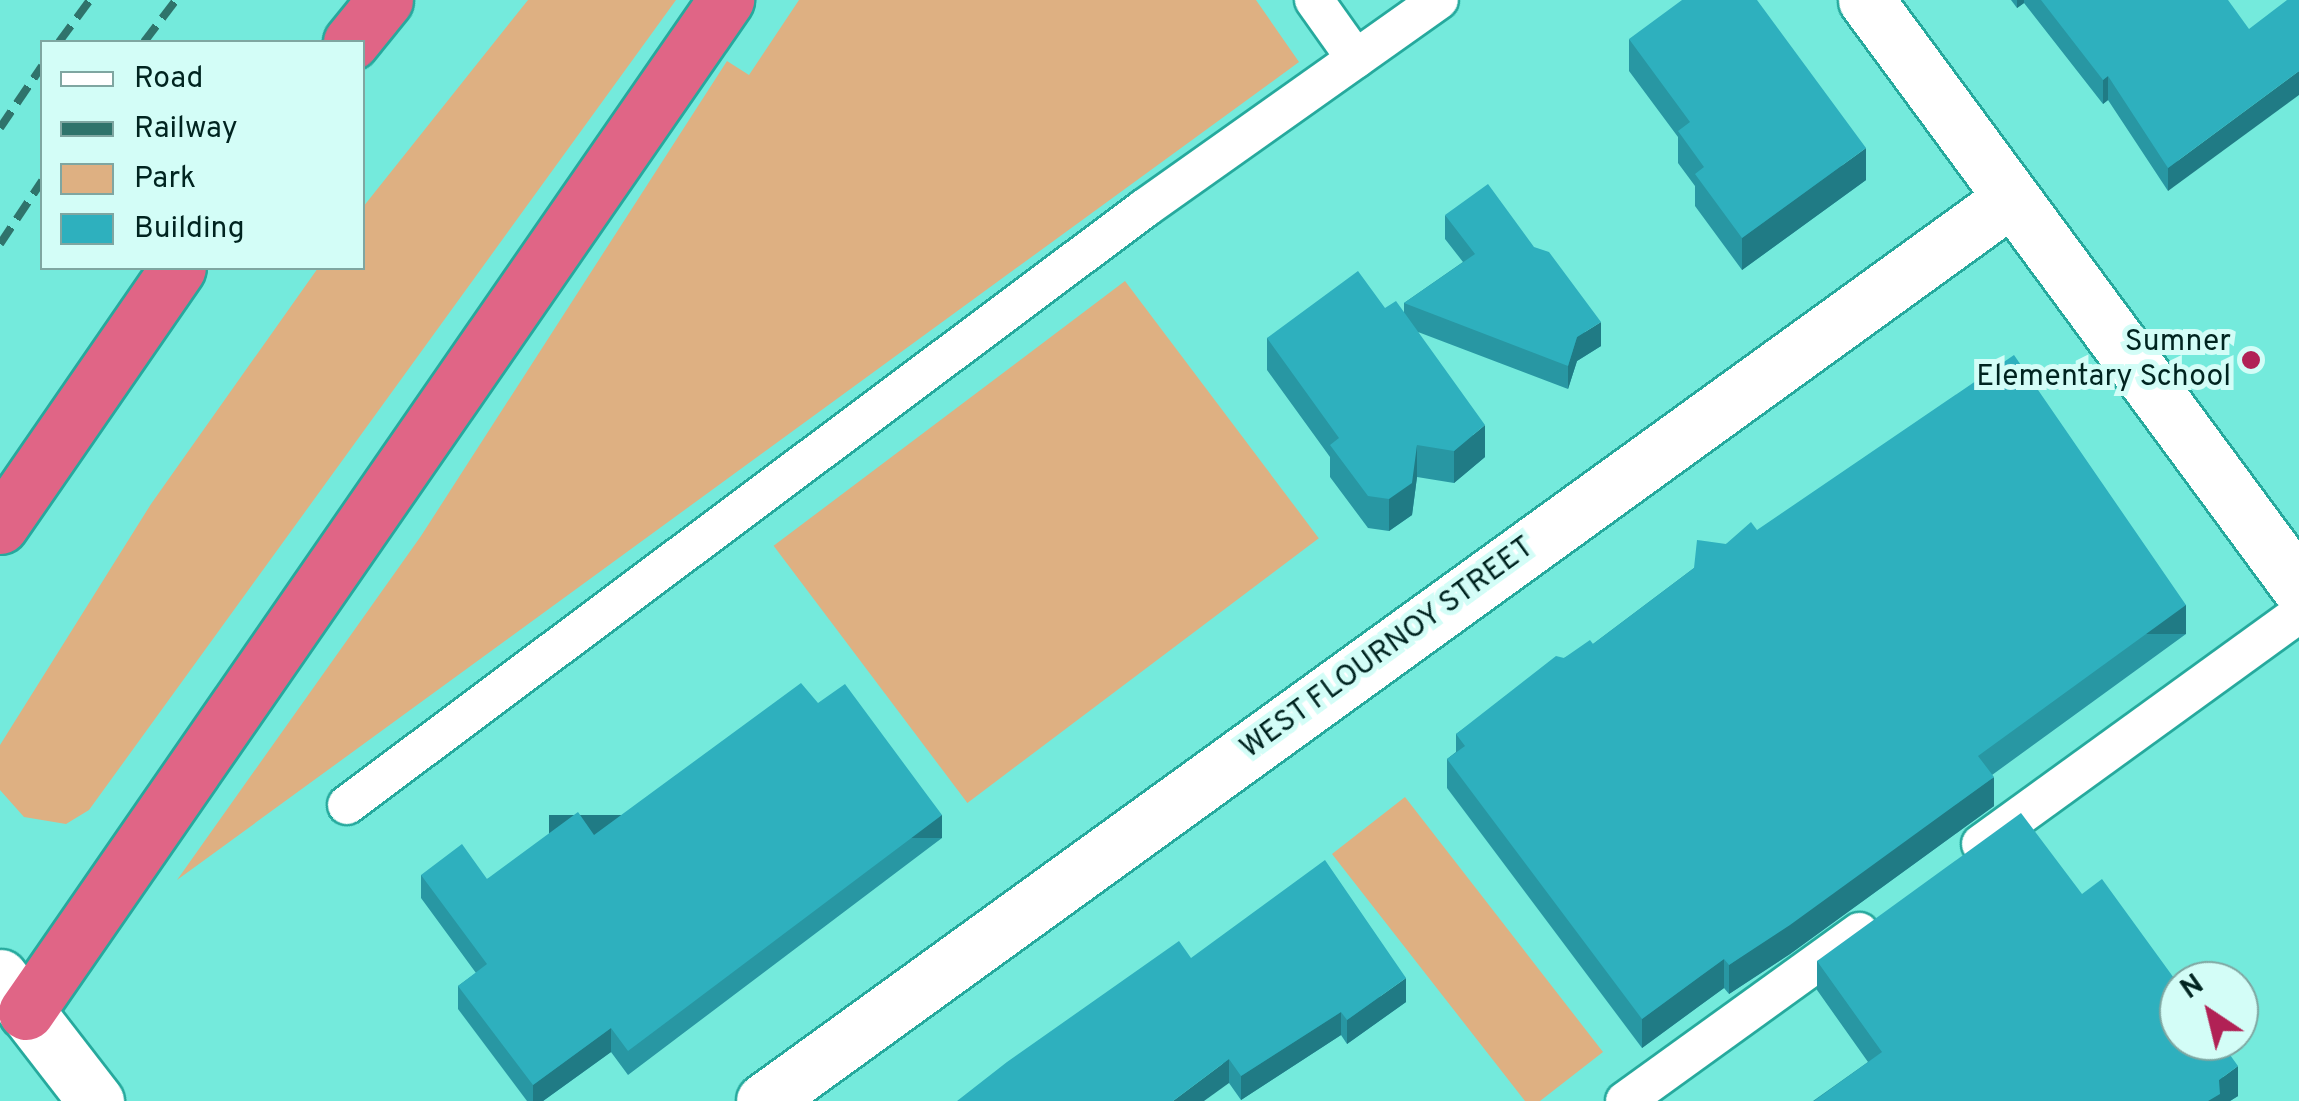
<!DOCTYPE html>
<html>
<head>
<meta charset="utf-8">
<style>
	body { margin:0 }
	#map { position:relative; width:2299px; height:1101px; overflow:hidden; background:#74eadc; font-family:Overpass,sans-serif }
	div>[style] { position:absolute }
	.green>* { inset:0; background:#deb082; transform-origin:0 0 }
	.roads { filter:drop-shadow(2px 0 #26a99d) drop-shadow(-2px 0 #26a99d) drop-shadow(0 2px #26a99d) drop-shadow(0 -2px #26a99d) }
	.lane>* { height:38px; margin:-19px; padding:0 19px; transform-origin:19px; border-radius:19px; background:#fff }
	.street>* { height:55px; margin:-27.5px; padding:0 27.5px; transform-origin:27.5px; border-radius:27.5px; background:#fff }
	.secondary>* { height:55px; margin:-27.5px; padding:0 27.5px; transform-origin:27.5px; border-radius:27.5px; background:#fff }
	.highway>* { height:55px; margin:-27.5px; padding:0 27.5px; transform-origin:27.5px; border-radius:27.5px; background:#e06586 }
	.rail>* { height:8px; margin-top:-4px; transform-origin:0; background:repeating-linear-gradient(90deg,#2f736b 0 20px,transparent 0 30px) }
	.wall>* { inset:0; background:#2897a3 }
	.shaded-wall>* { inset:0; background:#207b85; transform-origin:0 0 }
	.building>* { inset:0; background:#2eb0be }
	.dots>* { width:28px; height:28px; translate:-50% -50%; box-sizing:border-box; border:5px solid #d3fdf7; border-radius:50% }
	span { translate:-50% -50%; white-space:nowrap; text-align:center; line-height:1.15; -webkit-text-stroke:10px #d3fdf7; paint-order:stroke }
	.poi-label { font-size:30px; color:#002420 }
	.right { translate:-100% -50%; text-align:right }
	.street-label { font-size:30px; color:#002420 }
	.legend { position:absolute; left:40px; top:40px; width:325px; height:230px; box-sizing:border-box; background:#d3fdf7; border:2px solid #7fa6a1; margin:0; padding:12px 18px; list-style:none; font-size:30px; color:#002420 }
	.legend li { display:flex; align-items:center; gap:20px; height:50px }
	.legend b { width:50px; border:2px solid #7fa6a1 }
	.north { position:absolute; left:2159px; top:961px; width:100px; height:100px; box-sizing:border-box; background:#d3fdf7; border:2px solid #7fa6a1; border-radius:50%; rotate:325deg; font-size:28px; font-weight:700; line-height:40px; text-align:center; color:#002420 }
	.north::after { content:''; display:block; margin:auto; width:35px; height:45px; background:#b12155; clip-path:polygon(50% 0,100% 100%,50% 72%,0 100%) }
</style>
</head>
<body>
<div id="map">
	<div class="green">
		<i style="clip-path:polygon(528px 0,676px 0,89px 810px,66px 824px,24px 817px,0 790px,0 745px,151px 504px,318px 268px,362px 268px,363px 207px)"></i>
		<i style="clip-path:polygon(799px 0,1256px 0,1299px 62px,177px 880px,421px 536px,727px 61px,749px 75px)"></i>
		<i style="left:1125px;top:281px;width:322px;height:440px;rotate:53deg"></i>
		<i style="clip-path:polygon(1405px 797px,1603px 1052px,1540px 1101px,1525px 1101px,1332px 854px)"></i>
	</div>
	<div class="roads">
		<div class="lane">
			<i style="left:1314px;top:0;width:72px;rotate:54.6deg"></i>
			<i style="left:347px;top:805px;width:997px;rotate:-36.8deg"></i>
			<i style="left:1145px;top:208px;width:360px;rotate:-35.3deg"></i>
			<i style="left:1981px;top:844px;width:392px;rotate:-35.9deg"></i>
			<i style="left:1625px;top:1101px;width:289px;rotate:-35.8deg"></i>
		</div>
		<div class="street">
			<i style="left:1866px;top:0;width:729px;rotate:53.59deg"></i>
			<i style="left:764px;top:1101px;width:1540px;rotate:-35.89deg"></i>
		</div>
		<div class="secondary">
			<i style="left:0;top:977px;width:157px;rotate:52.3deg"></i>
		</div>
		<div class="highway">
			<i style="left:351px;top:42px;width:54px;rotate:-51deg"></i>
			<i style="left:0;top:526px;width:313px;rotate:-55.4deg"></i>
			<i style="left:26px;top:1012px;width:1231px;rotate:-55.33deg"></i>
		</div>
	</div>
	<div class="rail">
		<i style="left:59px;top:42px;width:52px;rotate:-53.6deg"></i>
		<i style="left:144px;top:42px;width:53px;rotate:-52.7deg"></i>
		<i style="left:0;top:128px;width:75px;rotate:-55.9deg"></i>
		<i style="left:0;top:244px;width:76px;rotate:-56.3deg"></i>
	</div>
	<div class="wall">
		<i style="clip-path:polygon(2011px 0,2228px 0,2168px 191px,2108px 100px,2103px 104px,2024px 3px,2017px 8px)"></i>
		<i style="clip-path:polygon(1629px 39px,1866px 180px,1742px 270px,1695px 206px,1695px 186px,1678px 163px,1678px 137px,1629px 71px)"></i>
		<i style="clip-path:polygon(1445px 215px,1601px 346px,1577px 361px,1568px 389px,1418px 332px,1485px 457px,1454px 483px,1417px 477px,1412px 515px,1389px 531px,1368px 528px,1330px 477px,1330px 457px,1267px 370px,1267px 338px,1385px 308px,1404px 313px,1404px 303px,1463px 262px,1445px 239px)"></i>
		<i style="clip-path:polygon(1757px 530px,2186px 634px,1992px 775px,1994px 806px,1790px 954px,1729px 994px,1724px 988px,1642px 1048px,1447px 788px,1447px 759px,1456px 752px,1456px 734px,1564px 658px,1593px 644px,1726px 544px)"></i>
		<i style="clip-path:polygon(818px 703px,942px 838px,628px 1075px,611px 1052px,543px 1101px,527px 1101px,458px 1009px,458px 986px,476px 973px,421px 898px,421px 875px,487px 879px,594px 835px)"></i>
		<i style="clip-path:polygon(2082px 894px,2238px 1096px,2230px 1101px,1813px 1101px,1868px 1062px,1817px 990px,1817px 961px)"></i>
		<i style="clip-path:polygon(1191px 958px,1406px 1002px,1347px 1044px,1341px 1035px,1241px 1100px,1229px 1083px)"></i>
	</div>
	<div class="shaded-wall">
		<i style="clip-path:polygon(2017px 0,2024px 0,2024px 3px,2017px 8px)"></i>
		<i style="clip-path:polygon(2299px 71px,2299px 95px,2168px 191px,2168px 168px)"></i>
		<i style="clip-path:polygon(2108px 76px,2108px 100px,2103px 104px,2103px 80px)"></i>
		<i style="clip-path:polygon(1866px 148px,1866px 180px,1742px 270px,1742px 238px)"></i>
		<i style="clip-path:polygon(1601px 322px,1601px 346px,1577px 361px,1568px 389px,1568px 366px,1577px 337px)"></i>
		<i style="clip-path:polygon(1485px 425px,1485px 457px,1454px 483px,1454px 451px)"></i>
		<i style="clip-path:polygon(1417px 445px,1417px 477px,1412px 515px,1389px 531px,1389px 499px)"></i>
		<i style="left:2186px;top:605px;width:29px;height:257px;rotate:90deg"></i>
		<i style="clip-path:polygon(1994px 777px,1994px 806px,1790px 954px,1729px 994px,1729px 965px)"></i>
		<i style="left:942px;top:815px;width:23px;height:393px;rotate:90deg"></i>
		<i style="clip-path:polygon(1724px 959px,1724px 988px,1642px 1048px,1642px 1019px)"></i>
		<i style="clip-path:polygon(1406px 978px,1406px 1002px,1347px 1044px,1347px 1020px)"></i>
		<i style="clip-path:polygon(1341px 1012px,1341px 1035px,1241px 1100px,1241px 1076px)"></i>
		<i style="clip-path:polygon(611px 1028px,611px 1052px,543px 1101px,533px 1101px,533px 1085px)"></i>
		<i style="clip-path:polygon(1229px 1059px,1229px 1083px,1204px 1101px,1173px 1101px)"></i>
		<i style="clip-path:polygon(2238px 1066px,2238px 1096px,2230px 1101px,2208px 1101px,2219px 1080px)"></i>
	</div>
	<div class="building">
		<i style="clip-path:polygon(1682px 0,1757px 0,1866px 148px,1742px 238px,1695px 174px,1704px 167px,1678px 131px,1690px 122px,1629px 39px)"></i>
		<i style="clip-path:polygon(2041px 0,2228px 0,2249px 29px,2287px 0,2299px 0,2299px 71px,2168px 168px,2108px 76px,2103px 80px)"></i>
		<i style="clip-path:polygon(1488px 184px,1534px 247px,1549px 252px,1601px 322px,1577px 337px,1568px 366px,1404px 303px,1475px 254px,1445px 215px)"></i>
		<i style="clip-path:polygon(1358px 271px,1385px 308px,1396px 301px,1485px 425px,1454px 451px,1417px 445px,1412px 483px,1389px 499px,1368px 496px,1330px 445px,1339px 438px,1267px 338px)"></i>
		<i style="clip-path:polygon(2014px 355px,2186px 605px,1978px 756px,1994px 777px,1790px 925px,1729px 965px,1724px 959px,1642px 1019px,1447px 759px,1465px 746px,1456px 734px,1556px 656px,1564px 658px,1590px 640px,1593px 644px,1694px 568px,1697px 540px,1726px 544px,1751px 522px,1757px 530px)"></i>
		<i style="clip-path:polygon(801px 683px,818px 703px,845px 684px,942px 815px,628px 1051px,611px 1028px,533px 1085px,458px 986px,487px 964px,421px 875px,462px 844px,487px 879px,578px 812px,594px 835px)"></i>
		<i style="clip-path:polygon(2021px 813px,2082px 894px,2102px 879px,2179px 985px,2179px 1041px,2220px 1041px,2238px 1066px,2219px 1080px,2220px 1094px,2208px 1101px,1814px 1101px,1882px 1052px,1817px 961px)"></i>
		<i style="clip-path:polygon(1325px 860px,1406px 978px,1347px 1020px,1341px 1012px,1241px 1076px,1229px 1059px,1173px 1101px,957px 1101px,1007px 1062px,1179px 941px,1191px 958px)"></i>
	</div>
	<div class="dots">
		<i style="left:2251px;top:360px;background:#b12155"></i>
	</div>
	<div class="poi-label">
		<span class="right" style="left:2231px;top:360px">Sumner<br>Elementary School</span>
	</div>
	<div class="street-label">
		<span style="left:1388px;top:649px;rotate:-36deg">WEST FLOURNOY STREET</span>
	</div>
	<ul class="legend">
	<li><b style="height:12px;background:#fff"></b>Road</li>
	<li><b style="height:12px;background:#2f736b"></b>Railway</li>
	<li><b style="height:28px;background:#deb082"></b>Park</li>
	<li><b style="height:28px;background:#2eb0be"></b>Building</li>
	</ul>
	<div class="north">N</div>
</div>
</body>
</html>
